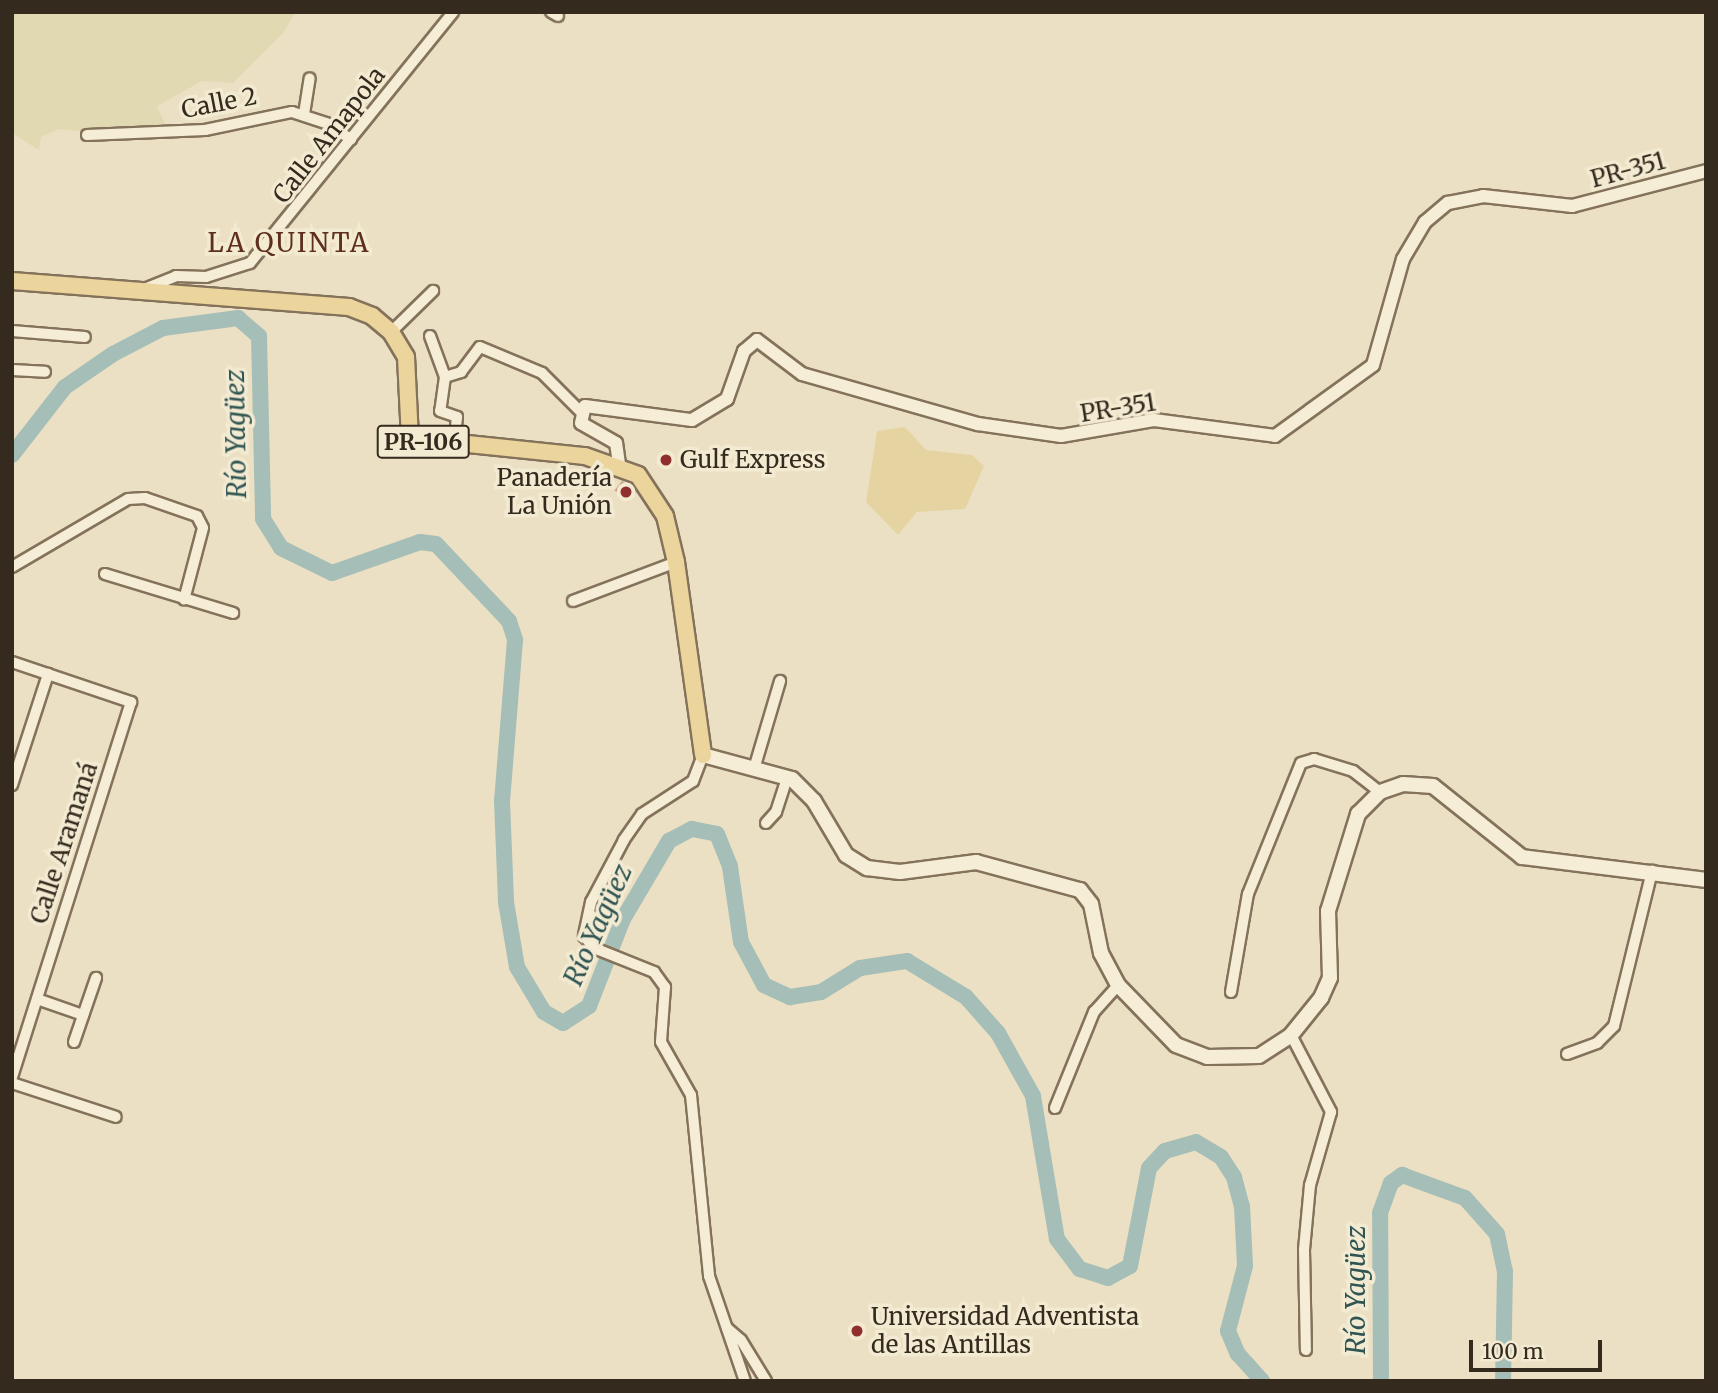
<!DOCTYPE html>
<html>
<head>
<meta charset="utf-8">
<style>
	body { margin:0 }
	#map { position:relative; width:1718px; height:1393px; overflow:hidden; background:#ebe0c3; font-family:Merriweather,serif }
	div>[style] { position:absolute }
	.farmland>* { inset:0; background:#e0d9b1 }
	.sand>* { inset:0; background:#e5d4a2 }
	.river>* { height:16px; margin:-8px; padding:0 8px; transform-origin:8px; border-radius:8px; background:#a5beb7 }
	.building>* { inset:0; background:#c69c7c; transform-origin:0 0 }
	.roads { filter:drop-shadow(2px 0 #84725b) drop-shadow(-2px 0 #84725b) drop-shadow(0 2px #84725b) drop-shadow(0 -2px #84725b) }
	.minor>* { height:10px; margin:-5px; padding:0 5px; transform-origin:5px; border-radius:5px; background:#f6edd6 }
	.tertiary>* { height:12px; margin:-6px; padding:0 6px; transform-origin:6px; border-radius:6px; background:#f6edd6 }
	.secondary>* { height:14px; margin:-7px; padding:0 7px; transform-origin:7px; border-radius:7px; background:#f6edd6 }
	.primary>* { height:16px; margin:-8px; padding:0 8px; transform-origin:8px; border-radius:8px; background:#ecd59d }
	.dots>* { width:19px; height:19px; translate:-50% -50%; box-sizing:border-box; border:4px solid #f3ead2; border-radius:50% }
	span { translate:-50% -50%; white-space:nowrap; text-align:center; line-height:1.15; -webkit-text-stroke:7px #f3ead2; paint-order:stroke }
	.shield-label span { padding:2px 5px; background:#f3ead2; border:2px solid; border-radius:5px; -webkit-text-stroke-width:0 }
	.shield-label { font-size:23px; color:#352a1e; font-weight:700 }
	.street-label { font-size:24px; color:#352a1e }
	.poi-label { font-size:24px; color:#352a1e }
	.left { translate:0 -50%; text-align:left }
	.right { translate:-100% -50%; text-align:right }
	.neighbourhood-label { font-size:26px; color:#5e2f21; letter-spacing:2px }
	.water-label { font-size:26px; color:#2f5452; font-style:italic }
	.frame { position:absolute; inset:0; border:14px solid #352a1e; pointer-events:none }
	.scale { position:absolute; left:1469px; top:1340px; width:133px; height:32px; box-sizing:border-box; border:4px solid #352a1e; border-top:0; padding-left:9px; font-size:21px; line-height:24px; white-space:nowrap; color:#352a1e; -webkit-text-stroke:5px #f3ead2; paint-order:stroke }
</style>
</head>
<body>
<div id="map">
	<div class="farmland">
		<i style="clip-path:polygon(12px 12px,296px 12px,283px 33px,233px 83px,202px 81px,157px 106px,165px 124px,156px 125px,150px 139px,59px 129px,41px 137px,39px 150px,12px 133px)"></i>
	</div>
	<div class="sand">
		<i style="clip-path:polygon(905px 427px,926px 450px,972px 455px,984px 466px,965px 509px,917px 512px,898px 535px,866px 502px,877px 431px)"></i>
	</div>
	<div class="river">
		<i style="left:12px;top:455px;width:86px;rotate:-52.1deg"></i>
		<i style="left:65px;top:387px;width:58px;rotate:-34.5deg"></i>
		<i style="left:113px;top:354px;width:56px;rotate:-27.5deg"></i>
		<i style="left:163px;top:328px;width:76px;rotate:-7.6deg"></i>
		<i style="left:238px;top:318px;width:28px;rotate:41deg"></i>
		<i style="left:259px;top:336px;width:183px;rotate:88.7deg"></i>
		<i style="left:263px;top:519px;width:34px;rotate:58deg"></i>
		<i style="left:281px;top:548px;width:57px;rotate:26.1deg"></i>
		<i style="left:332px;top:573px;width:93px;rotate:-19.4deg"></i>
		<i style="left:420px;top:542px;width:16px;rotate:7deg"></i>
		<i style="left:436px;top:544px;width:106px;rotate:46.5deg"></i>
		<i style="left:509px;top:621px;width:20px;rotate:72deg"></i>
		<i style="left:515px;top:640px;width:162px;rotate:94.6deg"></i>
		<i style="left:502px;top:801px;width:101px;rotate:87.7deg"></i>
		<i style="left:506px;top:902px;width:66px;rotate:80.4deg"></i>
		<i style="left:517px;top:967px;width:52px;rotate:59deg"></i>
		<i style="left:544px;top:1012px;width:22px;rotate:30deg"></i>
		<i style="left:563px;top:1023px;width:31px;rotate:-33deg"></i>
		<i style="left:589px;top:1006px;width:93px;rotate:-68.7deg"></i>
		<i style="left:623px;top:919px;width:91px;rotate:-59.5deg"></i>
		<i style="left:669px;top:841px;width:26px;rotate:-28deg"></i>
		<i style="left:692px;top:829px;width:25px;rotate:11deg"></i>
		<i style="left:717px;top:834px;width:35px;rotate:68deg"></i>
		<i style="left:730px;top:867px;width:76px;rotate:81.7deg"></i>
		<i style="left:741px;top:942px;width:49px;rotate:61.9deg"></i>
		<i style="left:764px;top:985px;width:29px;rotate:25deg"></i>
		<i style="left:790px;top:997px;width:31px;rotate:-9deg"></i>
		<i style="left:821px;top:992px;width:46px;rotate:-31.6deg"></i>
		<i style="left:860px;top:968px;width:48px;rotate:-8.5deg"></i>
		<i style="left:907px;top:961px;width:69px;rotate:31.4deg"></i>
		<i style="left:966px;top:997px;width:48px;rotate:48.4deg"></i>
		<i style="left:998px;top:1033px;width:72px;rotate:60.9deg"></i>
		<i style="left:1033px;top:1096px;width:145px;rotate:80.5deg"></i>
		<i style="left:1057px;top:1239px;width:38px;rotate:53deg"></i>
		<i style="left:1080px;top:1269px;width:29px;rotate:18deg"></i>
		<i style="left:1108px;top:1278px;width:25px;rotate:-29deg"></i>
		<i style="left:1130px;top:1266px;width:100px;rotate:-79deg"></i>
		<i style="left:1149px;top:1168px;width:23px;rotate:-47deg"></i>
		<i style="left:1165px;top:1151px;width:32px;rotate:-16deg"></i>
		<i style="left:1196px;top:1142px;width:29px;rotate:31deg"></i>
		<i style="left:1221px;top:1157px;width:24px;rotate:57deg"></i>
		<i style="left:1234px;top:1177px;width:30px;rotate:75deg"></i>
		<i style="left:1242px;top:1206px;width:60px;rotate:87.1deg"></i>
		<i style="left:1245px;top:1266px;width:67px;rotate:104.7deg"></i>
		<i style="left:1228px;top:1331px;width:25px;rotate:67deg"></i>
		<i style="left:1238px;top:1354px;width:36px;rotate:48deg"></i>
		<i style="left:1381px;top:1381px;width:168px;rotate:-90.3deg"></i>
		<i style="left:1380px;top:1213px;width:32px;rotate:-70deg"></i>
		<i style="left:1391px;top:1183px;width:14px;rotate:-36deg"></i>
		<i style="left:1402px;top:1175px;width:67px;rotate:20.1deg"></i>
		<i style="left:1465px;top:1198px;width:48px;rotate:48.4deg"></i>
		<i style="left:1497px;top:1234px;width:38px;rotate:78deg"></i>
		<i style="left:1505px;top:1271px;width:110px;rotate:91deg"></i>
	</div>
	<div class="building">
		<i style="left:622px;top:481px;width:18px;height:12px;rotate:38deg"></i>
	</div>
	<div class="roads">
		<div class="minor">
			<i style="left:551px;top:12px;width:8px;rotate:30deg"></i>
			<i style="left:304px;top:114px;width:36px;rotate:-81deg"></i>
			<i style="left:87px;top:135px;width:118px;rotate:-2.4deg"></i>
			<i style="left:205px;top:130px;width:89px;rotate:-11.7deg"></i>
			<i style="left:292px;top:112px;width:36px;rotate:18deg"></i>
			<i style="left:326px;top:123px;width:30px;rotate:33deg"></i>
			<i style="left:147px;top:288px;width:31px;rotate:-22deg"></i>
			<i style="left:176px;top:276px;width:30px;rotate:2deg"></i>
			<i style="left:206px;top:277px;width:46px;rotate:-17.7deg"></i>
			<i style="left:250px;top:263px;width:323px;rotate:-51deg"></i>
			<i style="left:12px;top:331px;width:73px;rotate:4.7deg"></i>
			<i style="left:391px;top:332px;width:59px;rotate:-44.3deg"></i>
			<i style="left:430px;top:336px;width:44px;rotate:69.9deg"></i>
			<i style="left:445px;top:377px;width:34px;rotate:98deg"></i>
			<i style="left:440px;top:411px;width:18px;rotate:19deg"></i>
			<i style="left:457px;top:417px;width:28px;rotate:96deg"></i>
			<i style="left:12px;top:370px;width:33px;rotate:3deg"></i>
			<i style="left:445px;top:377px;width:17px;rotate:-17deg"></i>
			<i style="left:461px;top:372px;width:31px;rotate:-53deg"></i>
			<i style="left:480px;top:347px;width:67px;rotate:22.8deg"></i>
			<i style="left:542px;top:373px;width:54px;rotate:45deg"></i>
			<i style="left:12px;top:567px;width:134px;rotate:-30.4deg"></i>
			<i style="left:128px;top:499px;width:17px;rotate:-3deg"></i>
			<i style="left:145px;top:498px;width:55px;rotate:19.1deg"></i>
			<i style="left:197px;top:516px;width:13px;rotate:63deg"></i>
			<i style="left:203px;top:528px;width:74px;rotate:104.8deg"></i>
			<i style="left:105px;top:574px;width:134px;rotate:16.9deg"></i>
			<i style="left:573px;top:601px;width:110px;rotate:-20.7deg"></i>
			<i style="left:12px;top:662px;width:126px;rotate:18.6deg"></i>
			<i style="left:131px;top:702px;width:394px;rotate:107.6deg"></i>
			<i style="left:703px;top:755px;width:28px;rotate:111deg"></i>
			<i style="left:693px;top:781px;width:61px;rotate:147.1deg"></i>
			<i style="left:642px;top:814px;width:32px;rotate:125deg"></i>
			<i style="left:624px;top:840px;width:70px;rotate:118deg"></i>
			<i style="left:591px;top:902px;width:35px;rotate:102deg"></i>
			<i style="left:584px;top:936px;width:16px;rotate:50deg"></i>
			<i style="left:594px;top:948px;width:65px;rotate:21.8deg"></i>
			<i style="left:654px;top:972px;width:19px;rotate:54deg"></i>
			<i style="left:665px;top:987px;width:55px;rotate:94.2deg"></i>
			<i style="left:661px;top:1042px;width:61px;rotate:60.5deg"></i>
			<i style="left:691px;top:1095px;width:182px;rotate:84.3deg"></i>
			<i style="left:709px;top:1276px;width:111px;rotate:71.1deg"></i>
			<i style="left:754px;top:769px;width:92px;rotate:-73.5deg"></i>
			<i style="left:12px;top:785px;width:117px;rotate:-72deg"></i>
			<i style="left:766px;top:823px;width:15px;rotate:-48deg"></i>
			<i style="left:776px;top:812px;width:36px;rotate:-72deg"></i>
			<i style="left:1231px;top:992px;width:99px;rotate:-80.2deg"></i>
			<i style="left:1248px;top:894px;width:141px;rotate:-68deg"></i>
			<i style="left:1301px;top:763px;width:14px;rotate:-17deg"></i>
			<i style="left:1314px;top:759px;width:41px;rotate:17.1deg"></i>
			<i style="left:1353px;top:771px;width:34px;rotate:38deg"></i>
			<i style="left:37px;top:999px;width:49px;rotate:19.2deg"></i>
			<i style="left:1291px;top:1035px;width:87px;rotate:62.5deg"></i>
			<i style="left:1331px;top:1112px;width:76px;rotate:106deg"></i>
			<i style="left:1310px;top:1185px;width:65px;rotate:95.3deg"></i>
			<i style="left:1304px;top:1250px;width:100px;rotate:88.9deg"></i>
			<i style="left:74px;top:1042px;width:68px;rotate:-71deg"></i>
			<i style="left:1567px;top:1054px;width:32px;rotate:-20deg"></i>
			<i style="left:1597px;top:1043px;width:24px;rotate:-45deg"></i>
			<i style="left:1614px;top:1026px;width:160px;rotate:-76.2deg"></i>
			<i style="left:12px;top:1083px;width:109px;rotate:18.1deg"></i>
			<i style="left:1055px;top:1108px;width:104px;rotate:-67.9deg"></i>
			<i style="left:1094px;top:1012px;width:36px;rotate:-48deg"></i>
			<i style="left:727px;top:1328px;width:18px;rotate:41deg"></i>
			<i style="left:741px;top:1340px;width:48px;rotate:58.6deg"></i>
		</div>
		<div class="tertiary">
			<i style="left:619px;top:464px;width:21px;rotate:-98deg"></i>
			<i style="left:616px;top:443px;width:40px;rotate:-150.3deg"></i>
			<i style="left:581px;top:423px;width:17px;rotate:-77deg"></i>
			<i style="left:585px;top:406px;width:108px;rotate:7.5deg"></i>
			<i style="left:692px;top:420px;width:41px;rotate:-31deg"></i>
			<i style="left:727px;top:399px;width:51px;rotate:-70.5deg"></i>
			<i style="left:744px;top:351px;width:17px;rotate:-40deg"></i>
			<i style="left:757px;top:340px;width:56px;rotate:37.1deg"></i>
			<i style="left:802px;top:374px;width:183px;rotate:15.9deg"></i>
			<i style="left:978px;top:424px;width:84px;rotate:8.2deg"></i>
			<i style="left:1061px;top:436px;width:94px;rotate:-9.8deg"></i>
			<i style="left:1154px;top:420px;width:122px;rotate:7.5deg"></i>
			<i style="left:1275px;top:436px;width:121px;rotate:-35.9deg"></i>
			<i style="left:1373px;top:365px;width:110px;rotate:-74.2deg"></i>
			<i style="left:1403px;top:259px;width:43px;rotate:-59.3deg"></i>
			<i style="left:1425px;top:222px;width:30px;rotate:-40deg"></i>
			<i style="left:1448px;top:203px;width:36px;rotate:-11deg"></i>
			<i style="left:1483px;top:196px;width:90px;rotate:6.4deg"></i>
			<i style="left:1572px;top:206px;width:138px;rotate:-14.6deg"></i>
		</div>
		<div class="secondary">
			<i style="left:703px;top:755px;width:92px;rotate:15.1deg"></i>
			<i style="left:792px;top:779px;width:31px;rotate:45deg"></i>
			<i style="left:814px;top:801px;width:63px;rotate:59.3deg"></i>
			<i style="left:846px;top:855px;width:25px;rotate:32deg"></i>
			<i style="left:867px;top:868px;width:33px;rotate:7deg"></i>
			<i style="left:900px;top:872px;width:77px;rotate:-7.5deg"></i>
			<i style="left:976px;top:862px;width:108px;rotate:15.1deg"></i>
			<i style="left:1080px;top:890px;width:18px;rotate:52deg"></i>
			<i style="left:1091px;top:904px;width:50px;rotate:78.5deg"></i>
			<i style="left:1101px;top:953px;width:36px;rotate:62deg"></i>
			<i style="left:1118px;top:985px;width:83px;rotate:46deg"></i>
			<i style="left:1176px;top:1045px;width:33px;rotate:21deg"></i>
			<i style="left:1207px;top:1057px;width:52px;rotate:-1.1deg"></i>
			<i style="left:1259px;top:1056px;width:38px;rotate:-33deg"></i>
			<i style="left:1291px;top:1035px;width:48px;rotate:-51deg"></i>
			<i style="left:1321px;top:998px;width:22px;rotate:-66deg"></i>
			<i style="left:1330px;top:978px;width:67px;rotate:-91.7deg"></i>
			<i style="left:1328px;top:911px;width:102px;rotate:-72.8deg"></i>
			<i style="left:1358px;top:814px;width:31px;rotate:-45deg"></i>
			<i style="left:1380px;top:792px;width:24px;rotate:-19deg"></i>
			<i style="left:1403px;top:784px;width:30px;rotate:4deg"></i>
			<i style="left:1433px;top:786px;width:114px;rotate:38.6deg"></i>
			<i style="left:1522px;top:857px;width:185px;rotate:7.1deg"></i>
		</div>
		<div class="primary">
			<i style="left:12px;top:281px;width:338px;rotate:4.4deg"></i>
			<i style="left:349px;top:307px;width:25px;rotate:21deg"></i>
			<i style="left:372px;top:316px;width:25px;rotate:40deg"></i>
			<i style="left:391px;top:332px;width:29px;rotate:59deg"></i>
			<i style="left:406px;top:357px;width:81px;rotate:87.2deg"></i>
			<i style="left:410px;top:438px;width:176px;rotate:5.9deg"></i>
			<i style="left:585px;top:456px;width:56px;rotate:19.7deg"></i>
			<i style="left:638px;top:475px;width:49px;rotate:56.6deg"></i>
			<i style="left:665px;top:516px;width:47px;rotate:76.6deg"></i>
			<i style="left:676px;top:562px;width:195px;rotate:82deg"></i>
		</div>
	</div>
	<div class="dots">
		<i style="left:666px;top:460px;background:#8f302f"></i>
		<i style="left:626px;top:492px;background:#8f302f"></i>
		<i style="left:857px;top:1331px;background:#8f302f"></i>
	</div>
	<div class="shield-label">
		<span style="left:423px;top:442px">PR-106</span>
	</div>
	<div class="street-label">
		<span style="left:219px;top:103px;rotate:-11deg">Calle 2</span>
		<span style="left:329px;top:135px;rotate:-52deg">Calle Amapola</span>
		<span style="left:1628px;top:170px;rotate:-15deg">PR-351</span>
		<span style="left:1118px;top:408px;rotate:-9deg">PR-351</span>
		<span style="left:64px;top:843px;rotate:-72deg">Calle Aramaná</span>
	</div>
	<div class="poi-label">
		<span class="left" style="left:680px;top:460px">Gulf Express</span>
		<span class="right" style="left:612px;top:492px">Panadería<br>La Unión</span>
		<span class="left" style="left:871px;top:1331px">Universidad Adventista<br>de las Antillas</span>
	</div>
	<div class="neighbourhood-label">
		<span style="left:289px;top:243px">LA QUINTA</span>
	</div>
	<div class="water-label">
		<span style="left:236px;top:434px;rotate:-91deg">Río Yagüez</span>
		<span style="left:598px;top:925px;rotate:-66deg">Río Yagüez</span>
		<span style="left:1356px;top:1290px;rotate:-90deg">Río Yagüez</span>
	</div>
	<div class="frame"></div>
	<div class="scale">100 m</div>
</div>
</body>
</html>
